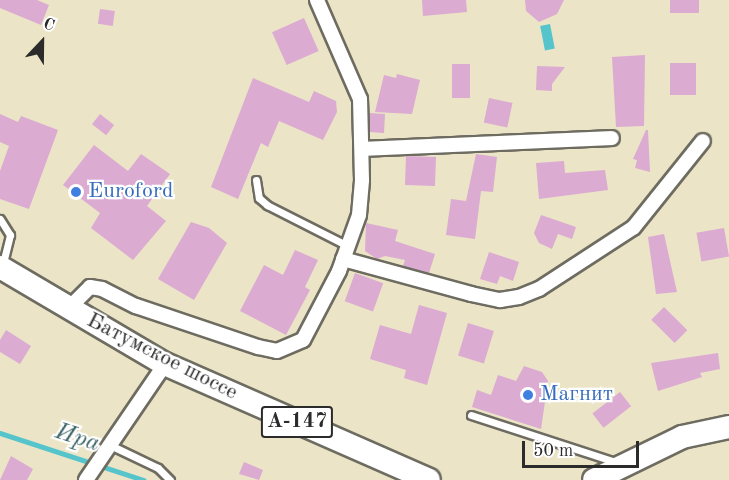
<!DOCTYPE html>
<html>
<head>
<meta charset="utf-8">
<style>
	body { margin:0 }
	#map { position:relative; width:729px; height:480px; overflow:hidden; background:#ebe4c6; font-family:"Old Standard TT",serif }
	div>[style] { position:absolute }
	.water>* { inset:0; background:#56c4cb; transform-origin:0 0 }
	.stream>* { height:4.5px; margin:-2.25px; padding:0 2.25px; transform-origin:2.25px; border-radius:2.25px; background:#56c4cb }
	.building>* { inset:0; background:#dbabd2; transform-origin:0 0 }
	.roads { filter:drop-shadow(2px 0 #6e6c61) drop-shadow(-2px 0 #6e6c61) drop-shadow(0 2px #6e6c61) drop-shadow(0 -2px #6e6c61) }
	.service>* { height:7px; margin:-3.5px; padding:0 3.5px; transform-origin:3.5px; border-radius:3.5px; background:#fff }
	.minor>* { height:14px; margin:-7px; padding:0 7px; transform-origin:7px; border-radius:7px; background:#fff }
	.trunk>* { height:22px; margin:-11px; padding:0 11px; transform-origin:11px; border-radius:11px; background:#fff }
	.dots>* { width:16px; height:16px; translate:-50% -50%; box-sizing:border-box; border:3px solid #fff; border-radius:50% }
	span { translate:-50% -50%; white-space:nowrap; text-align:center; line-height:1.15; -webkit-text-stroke:4.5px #fff; paint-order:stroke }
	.shield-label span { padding:2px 4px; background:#fff; border:2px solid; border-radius:4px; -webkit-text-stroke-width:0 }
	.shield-label { font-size:21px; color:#2b2b2b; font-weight:700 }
	.shop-label { font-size:22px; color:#366cbe }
	.left { translate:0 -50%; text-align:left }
	.street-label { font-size:22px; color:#2b2b2b }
	.water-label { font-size:24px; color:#3a6163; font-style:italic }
	.north { position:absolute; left:12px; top:12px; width:60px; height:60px; -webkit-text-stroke:4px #fff; paint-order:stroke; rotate:22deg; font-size:16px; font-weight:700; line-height:24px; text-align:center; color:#2b2b2b }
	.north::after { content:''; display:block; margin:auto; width:21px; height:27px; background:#2b2b2b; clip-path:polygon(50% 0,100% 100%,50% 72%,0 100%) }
	.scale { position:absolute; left:522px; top:441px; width:117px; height:27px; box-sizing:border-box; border:3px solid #2b2b2b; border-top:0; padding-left:8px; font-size:18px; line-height:21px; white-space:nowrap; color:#2b2b2b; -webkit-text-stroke:4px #fff; paint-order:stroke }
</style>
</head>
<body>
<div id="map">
	<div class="water">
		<i style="left:550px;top:24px;width:25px;height:10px;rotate:79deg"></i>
	</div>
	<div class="stream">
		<i style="left:0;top:433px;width:151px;rotate:18.1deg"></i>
	</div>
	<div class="building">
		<i style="clip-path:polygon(0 0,37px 0,49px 5px,41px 25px,0 8px)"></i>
		<i style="clip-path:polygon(422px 0,466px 0,467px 12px,423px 16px)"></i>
		<i style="clip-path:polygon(525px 0,564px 0,557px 14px,539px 22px,526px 11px)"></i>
		<i style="left:670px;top:0;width:29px;height:13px"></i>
		<i style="left:100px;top:9px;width:15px;height:15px;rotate:8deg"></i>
		<i style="left:304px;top:18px;width:36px;height:35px;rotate:66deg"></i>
		<i style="clip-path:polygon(645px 55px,644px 126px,616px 127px,612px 57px)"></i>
		<i style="left:670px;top:63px;width:26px;height:32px"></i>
		<i style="left:452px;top:64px;width:18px;height:34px"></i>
		<i style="clip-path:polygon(537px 66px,565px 67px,552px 84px,552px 91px,536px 90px)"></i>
		<i style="clip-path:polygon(397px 74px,420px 80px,412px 114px,375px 112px,384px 75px,396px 78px)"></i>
		<i style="clip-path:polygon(253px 78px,309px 102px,314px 91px,336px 101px,337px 112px,323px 140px,279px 121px,268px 147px,261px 143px,238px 199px,211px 187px)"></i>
		<i style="left:489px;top:98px;width:24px;height:25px;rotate:12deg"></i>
		<i style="clip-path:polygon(369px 113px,385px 114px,384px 133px,370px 132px)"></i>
		<i style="clip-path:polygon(0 114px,18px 122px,21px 116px,58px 130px,29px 209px,0 199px,0 171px,9px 146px,0 142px)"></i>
		<i style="left:100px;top:114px;width:18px;height:13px;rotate:38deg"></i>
		<i style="clip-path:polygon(646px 130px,648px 130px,650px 172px,635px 168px,637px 160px,633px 159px)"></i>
		<i style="clip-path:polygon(94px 145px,128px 171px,141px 154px,170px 174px,147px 206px,166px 221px,133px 260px,91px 228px,100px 213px,63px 185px)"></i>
		<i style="clip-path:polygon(476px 154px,497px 157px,493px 192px,481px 191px,475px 239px,446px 235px,451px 199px,466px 201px)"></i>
		<i style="left:406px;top:156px;width:30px;height:29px;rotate:2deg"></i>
		<i style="clip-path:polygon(564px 161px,565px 173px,605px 170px,608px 190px,539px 199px,536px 163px)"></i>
		<i style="clip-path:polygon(541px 215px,576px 227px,572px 239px,558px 234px,552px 249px,539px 243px,534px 233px)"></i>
		<i style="clip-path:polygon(191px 222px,209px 228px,227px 243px,194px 300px,158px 279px)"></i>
		<i style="clip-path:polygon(366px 223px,398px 230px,395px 241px,435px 254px,429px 273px,403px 266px,405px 260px,385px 256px,377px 259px,365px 251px)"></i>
		<i style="left:724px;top:228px;width:29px;height:28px;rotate:80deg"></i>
		<i style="clip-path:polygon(664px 234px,677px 292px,656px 294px,648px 237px)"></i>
		<i style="clip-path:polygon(295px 250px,318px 260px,305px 287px,310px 290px,286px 335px,240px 311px,264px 265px,283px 275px)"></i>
		<i style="clip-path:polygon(489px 252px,519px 262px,513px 281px,500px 276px,497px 284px,480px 279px)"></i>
		<i style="left:355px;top:273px;width:30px;height:30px;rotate:20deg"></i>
		<i style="clip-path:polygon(419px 305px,447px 313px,427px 385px,404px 378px,406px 370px,370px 359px,380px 325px,411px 334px)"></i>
		<i style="left:664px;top:307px;width:33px;height:18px;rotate:45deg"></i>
		<i style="left:468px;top:323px;width:27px;height:34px;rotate:17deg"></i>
		<i style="clip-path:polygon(6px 330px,31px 346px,20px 364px,0 352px,0 340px)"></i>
		<i style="clip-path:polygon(718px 353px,720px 369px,700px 373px,702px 377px,658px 391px,651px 363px)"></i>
		<i style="clip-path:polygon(524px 366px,542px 372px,548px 381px,541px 429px,472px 407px,477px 390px,491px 395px,498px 375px,516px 381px)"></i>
		<i style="left:620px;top:392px;width:18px;height:35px;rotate:52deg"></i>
		<i style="clip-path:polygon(11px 456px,33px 469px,27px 480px,0 480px)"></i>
		<i style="clip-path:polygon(244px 462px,263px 470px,259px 480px,239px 474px)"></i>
	</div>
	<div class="roads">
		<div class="service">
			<i style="left:256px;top:180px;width:18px;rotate:81deg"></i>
			<i style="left:259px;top:198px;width:11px;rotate:41deg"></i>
			<i style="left:267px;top:205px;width:91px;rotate:26.8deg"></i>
			<i style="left:0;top:219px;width:19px;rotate:58deg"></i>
			<i style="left:10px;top:235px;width:32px;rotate:104deg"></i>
			<i style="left:471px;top:415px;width:152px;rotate:18deg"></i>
			<i style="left:110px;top:445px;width:53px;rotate:25.6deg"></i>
			<i style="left:158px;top:468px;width:17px;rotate:45deg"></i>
		</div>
		<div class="minor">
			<i style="left:362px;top:149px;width:250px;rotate:-2.5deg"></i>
			<i style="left:343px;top:259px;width:133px;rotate:15.3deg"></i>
			<i style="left:471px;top:294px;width:30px;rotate:12deg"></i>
			<i style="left:500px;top:300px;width:19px;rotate:-9deg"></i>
			<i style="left:519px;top:297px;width:22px;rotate:-22deg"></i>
			<i style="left:539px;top:289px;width:113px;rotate:-33.1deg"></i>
			<i style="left:634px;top:227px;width:110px;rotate:-51.3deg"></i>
			<i style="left:68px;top:309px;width:31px;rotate:-45deg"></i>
			<i style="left:90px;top:287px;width:12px;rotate:9deg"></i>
			<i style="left:102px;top:289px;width:38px;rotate:27deg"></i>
			<i style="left:136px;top:306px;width:129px;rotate:18.6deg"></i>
			<i style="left:258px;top:347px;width:19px;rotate:12deg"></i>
			<i style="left:277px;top:351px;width:28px;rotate:-23deg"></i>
			<i style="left:303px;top:340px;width:78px;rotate:-62.4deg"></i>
			<i style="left:339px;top:271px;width:59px;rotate:-70.3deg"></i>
			<i style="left:359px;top:215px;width:35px;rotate:-85deg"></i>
			<i style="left:362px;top:180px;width:81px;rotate:-91.4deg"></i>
			<i style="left:360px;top:99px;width:108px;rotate:-113.5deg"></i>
			<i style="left:86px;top:480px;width:140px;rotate:-55.7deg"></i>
		</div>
		<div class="trunk">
			<i style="left:0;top:267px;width:191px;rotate:30.5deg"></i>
			<i style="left:165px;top:364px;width:288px;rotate:23.7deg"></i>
			<i style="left:594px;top:480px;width:98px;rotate:-26deg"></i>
			<i style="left:682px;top:437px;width:48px;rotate:-12deg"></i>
		</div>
	</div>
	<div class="dots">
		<i style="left:76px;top:192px;background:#3f7fe0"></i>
		<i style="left:528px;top:395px;background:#3f7fe0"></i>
	</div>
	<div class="shield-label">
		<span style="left:297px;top:422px">А-147</span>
	</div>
	<div class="shop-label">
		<span class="left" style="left:88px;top:192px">Euroford</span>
		<span class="left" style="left:540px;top:395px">Магнит</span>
	</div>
	<div class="street-label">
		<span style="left:162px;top:357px;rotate:27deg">Батумское шоссе</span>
	</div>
	<div class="water-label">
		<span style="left:77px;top:439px;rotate:18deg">Ира</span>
	</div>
	<div class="north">С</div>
	<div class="scale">50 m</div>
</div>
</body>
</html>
